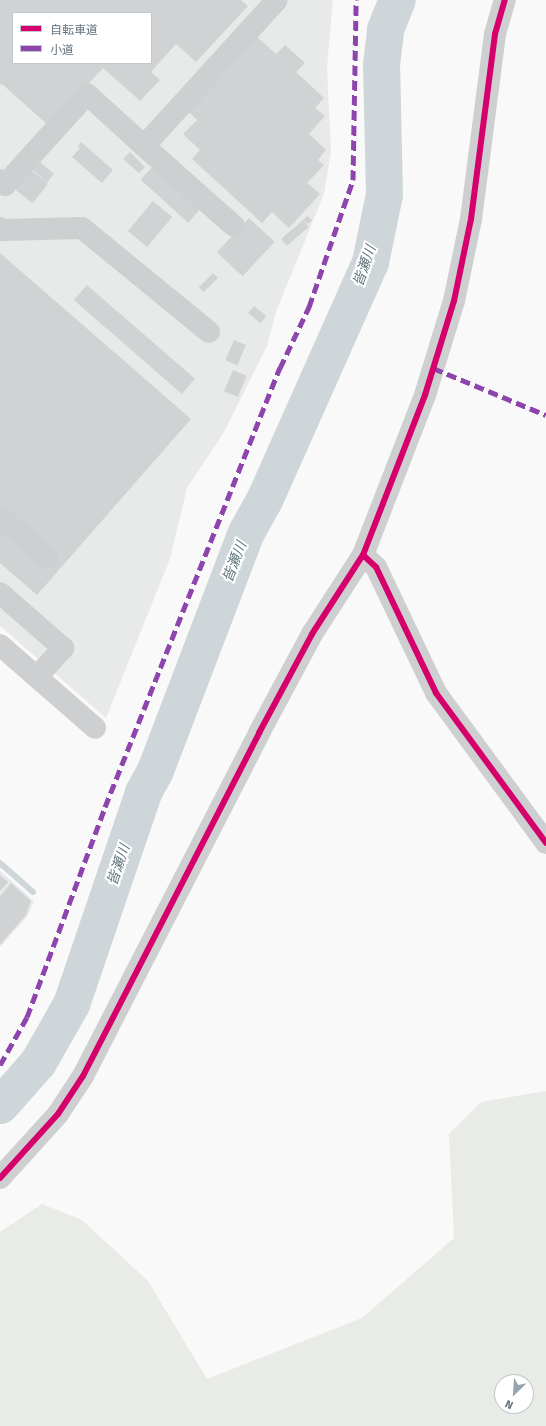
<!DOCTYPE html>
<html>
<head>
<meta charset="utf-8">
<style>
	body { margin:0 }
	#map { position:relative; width:546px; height:1426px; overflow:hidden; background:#f9f9f9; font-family:"Fira Sans","Noto Sans JP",sans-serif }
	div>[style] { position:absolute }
	.built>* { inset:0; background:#e8e9e9 }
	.green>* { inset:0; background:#e8ebe6 }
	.stream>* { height:6px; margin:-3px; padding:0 3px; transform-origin:3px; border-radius:3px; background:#ced6d9 }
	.river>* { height:37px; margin:-18.5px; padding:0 18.5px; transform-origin:18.5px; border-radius:18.5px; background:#ced6d9 }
	.building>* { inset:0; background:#d0d2d3; transform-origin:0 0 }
	.minor>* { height:22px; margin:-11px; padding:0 11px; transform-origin:11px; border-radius:11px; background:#cecfd0 }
	.quiet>* { height:5px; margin-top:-2.5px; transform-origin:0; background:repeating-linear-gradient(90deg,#8e44ad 0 10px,transparent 0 15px) }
	.cycleway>* { height:6px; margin:-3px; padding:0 3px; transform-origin:3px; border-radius:3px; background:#d6006c }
	span { translate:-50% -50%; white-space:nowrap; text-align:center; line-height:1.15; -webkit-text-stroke:4px #fff; paint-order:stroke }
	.water-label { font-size:14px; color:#60757c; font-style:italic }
	.legend { position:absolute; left:12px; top:12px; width:140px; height:52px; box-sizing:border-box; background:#fff; border:1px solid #c1c8cd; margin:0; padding:5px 7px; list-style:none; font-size:12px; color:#657683 }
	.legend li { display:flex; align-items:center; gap:8px; height:20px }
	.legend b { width:20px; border:1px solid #c1c8cd }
	.north { position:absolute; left:494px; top:1374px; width:40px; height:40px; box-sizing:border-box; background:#fff; border:1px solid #c1c8cd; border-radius:50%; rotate:205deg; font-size:11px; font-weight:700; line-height:16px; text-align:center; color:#657683 }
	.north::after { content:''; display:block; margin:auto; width:14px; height:18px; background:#99a4ac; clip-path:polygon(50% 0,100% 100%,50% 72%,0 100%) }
</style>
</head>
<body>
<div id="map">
	<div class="built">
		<i style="clip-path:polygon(evenodd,0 0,333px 0,327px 67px,331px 152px,324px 194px,276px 312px,267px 346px,224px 432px,187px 488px,170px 559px,106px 718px,0 626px,0 0,13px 13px,151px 13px,151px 63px,13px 63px,13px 13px)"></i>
		<i style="clip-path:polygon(0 871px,34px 901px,27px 917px,0 947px)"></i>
	</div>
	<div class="green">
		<i style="clip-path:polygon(evenodd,546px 1091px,546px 1426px,0 1426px,0 1232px,42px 1204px,82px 1220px,148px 1281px,207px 1379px,362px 1318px,454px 1238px,449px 1134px,481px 1102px,546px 1091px,502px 1382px,526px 1382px,526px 1406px,502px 1406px,502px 1382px)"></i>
	</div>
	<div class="stream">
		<i style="left:0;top:863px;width:44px;rotate:41.3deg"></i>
	</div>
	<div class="river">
		<i style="left:0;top:1105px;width:57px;rotate:-48.5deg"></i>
		<i style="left:38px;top:1062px;width:67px;rotate:-60.4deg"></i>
		<i style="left:71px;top:1004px;width:224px;rotate:-71.2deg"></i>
		<i style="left:143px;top:792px;width:25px;rotate:-61deg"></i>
		<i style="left:155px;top:770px;width:255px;rotate:-69.1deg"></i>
		<i style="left:246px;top:532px;width:37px;rotate:-61deg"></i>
		<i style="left:264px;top:500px;width:261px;rotate:-66deg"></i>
		<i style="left:370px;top:262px;width:69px;rotate:-78.4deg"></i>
		<i style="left:384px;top:194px;width:130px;rotate:-91.3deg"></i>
		<i style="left:381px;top:64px;width:35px;rotate:-83deg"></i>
		<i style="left:385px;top:29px;width:31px;rotate:-68deg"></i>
	</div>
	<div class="building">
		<i style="clip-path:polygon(evenodd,0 0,241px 0,248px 6px,196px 62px,176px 44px,151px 72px,160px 80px,140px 101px,103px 68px,49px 126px,2px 84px,0 85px,0 0,13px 13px,151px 13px,151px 63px,13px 63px,13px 13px)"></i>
		<i style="clip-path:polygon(257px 37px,276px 54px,285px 45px,305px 63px,296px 72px,324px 98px,315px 108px,325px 116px,309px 134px,326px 150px,318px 160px,324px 165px,307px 183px,320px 194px,289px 228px,272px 212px,262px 223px,192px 159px,200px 150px,183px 134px,197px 120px,188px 111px)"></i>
		<i style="clip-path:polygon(81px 142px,113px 170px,102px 183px,72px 157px,80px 148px,78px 146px)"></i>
		<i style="clip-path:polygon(130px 152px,145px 167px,139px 173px,123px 159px)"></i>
		<i style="left:39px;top:161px;width:20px;height:11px;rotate:41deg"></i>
		<i style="left:154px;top:165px;width:64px;height:20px;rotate:42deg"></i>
		<i style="left:31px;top:170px;width:22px;height:25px;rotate:39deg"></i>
		<i style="left:153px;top:201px;width:25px;height:39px;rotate:40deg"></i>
		<i style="clip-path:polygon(307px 216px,312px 220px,308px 224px,303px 220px)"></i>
		<i style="left:249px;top:218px;width:35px;height:47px;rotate:43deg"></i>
		<i style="left:303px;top:220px;width:9px;height:29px;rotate:49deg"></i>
		<i style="clip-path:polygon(0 253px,191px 419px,37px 595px,0 563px)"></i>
		<i style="left:213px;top:273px;width:7px;height:20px;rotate:45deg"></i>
		<i style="left:87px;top:285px;width:143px;height:20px;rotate:41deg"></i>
		<i style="left:254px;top:306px;width:16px;height:9px;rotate:40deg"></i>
		<i style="left:234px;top:340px;width:13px;height:22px;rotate:23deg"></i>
		<i style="left:233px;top:370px;width:15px;height:23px;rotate:23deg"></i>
		<i style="clip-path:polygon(0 875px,8px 882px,0 891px)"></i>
		<i style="clip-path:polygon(11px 883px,31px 901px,26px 915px,0 945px,0 896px)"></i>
	</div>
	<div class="minor">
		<i style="left:144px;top:146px;width:120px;rotate:41.6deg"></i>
		<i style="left:0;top:180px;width:7px;rotate:45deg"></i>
		<i style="left:5px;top:185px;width:122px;rotate:-48deg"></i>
		<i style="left:87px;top:94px;width:77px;rotate:42.4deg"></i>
		<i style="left:144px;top:146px;width:197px;rotate:-47.7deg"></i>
		<i style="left:0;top:228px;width:4px;rotate:34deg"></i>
		<i style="left:3px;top:230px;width:79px;rotate:-1.5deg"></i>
		<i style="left:82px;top:228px;width:164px;rotate:39.3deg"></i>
		<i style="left:0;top:517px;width:62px;rotate:40.4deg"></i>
		<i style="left:363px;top:555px;width:18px;rotate:43deg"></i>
		<i style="left:376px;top:567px;width:140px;rotate:64.5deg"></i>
		<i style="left:436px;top:693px;width:186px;rotate:53.7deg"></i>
		<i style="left:0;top:593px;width:84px;rotate:41.1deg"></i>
		<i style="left:63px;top:648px;width:39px;rotate:132deg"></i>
		<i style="left:0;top:645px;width:126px;rotate:41.1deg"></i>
		<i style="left:0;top:1178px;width:86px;rotate:-47.8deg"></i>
		<i style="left:58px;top:1114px;width:45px;rotate:-56.7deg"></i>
		<i style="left:83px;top:1076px;width:386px;rotate:-62.8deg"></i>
		<i style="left:259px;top:733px;width:112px;rotate:-61.8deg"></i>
		<i style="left:312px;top:634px;width:94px;rotate:-57.2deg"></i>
		<i style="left:363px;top:555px;width:172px;rotate:-68.8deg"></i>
		<i style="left:425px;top:395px;width:98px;rotate:-72.9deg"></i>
		<i style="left:454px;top:301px;width:84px;rotate:-78.3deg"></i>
		<i style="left:471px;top:219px;width:187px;rotate:-82.6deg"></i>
		<i style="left:495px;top:34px;width:35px;rotate:-74deg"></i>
	</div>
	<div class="quiet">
		<i style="left:433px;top:368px;width:122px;rotate:22.6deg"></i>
		<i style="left:0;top:1065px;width:55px;rotate:-60.6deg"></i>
		<i style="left:27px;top:1017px;width:224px;rotate:-69.6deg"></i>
		<i style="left:105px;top:807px;width:473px;rotate:-68.3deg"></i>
		<i style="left:280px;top:368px;width:68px;rotate:-64.6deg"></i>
		<i style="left:309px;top:307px;width:134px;rotate:-70.9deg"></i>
		<i style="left:353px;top:180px;width:180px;rotate:-89deg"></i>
	</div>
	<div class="cycleway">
		<i style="left:363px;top:555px;width:18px;rotate:43deg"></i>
		<i style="left:376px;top:567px;width:140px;rotate:64.5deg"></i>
		<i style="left:436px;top:693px;width:186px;rotate:53.7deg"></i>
		<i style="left:0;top:1178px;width:86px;rotate:-47.8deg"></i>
		<i style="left:58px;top:1114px;width:45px;rotate:-56.7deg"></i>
		<i style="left:83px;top:1076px;width:386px;rotate:-62.8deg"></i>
		<i style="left:259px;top:733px;width:112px;rotate:-61.8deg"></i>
		<i style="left:312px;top:634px;width:94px;rotate:-57.2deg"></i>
		<i style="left:363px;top:555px;width:172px;rotate:-68.8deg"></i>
		<i style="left:425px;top:395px;width:98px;rotate:-72.9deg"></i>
		<i style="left:454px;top:301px;width:84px;rotate:-78.3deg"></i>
		<i style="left:471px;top:219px;width:187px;rotate:-82.6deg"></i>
		<i style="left:495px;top:34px;width:35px;rotate:-74deg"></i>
	</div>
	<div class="water-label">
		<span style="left:365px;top:266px;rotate:-71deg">皆瀬川</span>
		<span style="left:235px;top:562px;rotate:-69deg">皆瀬川</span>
		<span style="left:119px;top:865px;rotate:-71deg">皆瀬川</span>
	</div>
	<ul class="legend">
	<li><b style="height:5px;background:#d6006c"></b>自転車道</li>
	<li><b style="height:5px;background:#8e44ad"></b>小道</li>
	</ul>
	<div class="north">N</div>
</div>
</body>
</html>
